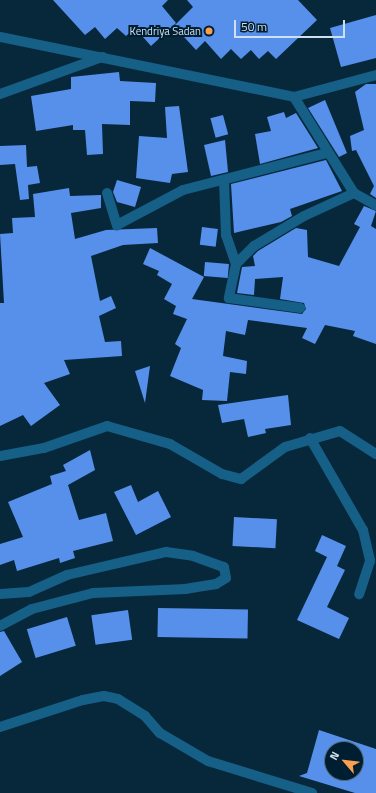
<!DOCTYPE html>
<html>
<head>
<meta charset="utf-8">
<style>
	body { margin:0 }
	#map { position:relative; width:376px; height:793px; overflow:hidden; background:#07283b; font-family:"Titillium Web",sans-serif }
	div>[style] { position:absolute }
	.building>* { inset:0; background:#5690eb; transform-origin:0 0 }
	.minor>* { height:10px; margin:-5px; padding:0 5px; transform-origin:5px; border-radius:5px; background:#165f87 }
	.tertiary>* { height:10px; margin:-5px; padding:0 5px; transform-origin:5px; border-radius:5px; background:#165f87 }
	.dots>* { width:11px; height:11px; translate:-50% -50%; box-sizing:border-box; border:2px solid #001e31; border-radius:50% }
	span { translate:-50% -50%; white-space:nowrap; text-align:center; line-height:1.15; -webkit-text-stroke:4px #001e31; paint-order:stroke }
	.poi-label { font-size:11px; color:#cee0ed }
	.right { translate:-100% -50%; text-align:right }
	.north { position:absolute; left:324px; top:741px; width:40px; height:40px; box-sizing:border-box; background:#001e31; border:1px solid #526c7c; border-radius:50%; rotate:298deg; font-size:11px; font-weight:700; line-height:16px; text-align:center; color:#cee0ed }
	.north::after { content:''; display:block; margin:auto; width:14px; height:18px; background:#fa9f4f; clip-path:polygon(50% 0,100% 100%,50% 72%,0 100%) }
	.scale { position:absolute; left:234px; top:20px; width:111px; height:18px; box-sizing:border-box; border:2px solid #cee0ed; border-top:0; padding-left:5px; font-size:12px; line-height:14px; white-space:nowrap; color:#cee0ed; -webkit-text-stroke:3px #001e31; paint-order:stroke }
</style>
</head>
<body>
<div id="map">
	<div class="building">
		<i style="clip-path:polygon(53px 0,168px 0,162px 6px,176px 23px,151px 46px,135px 28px,126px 36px,117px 28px,105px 39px,95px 27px,85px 35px)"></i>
		<i style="clip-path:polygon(187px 0,298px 0,317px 20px,276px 59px,268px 51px,259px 59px,251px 50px,241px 59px,231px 49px,221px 59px,205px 41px,196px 50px,174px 26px,193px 7px)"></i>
		<i style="clip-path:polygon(376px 15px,376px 58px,341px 67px,330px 28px)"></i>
		<i style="clip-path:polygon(119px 72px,120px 81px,156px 83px,155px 102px,130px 101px,130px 125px,102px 124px,103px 154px,87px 155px,85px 130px,73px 130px,73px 125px,36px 131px,31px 96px,71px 89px,71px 77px)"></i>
		<i style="clip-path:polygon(366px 84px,376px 84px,376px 198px,370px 194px,374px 186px,356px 150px,352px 151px,350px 136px,364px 130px,355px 92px)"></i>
		<i style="clip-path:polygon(325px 100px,347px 153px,339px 157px,308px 108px)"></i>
		<i style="clip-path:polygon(179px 106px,188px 172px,172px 174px,170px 183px,136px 178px,139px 136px,167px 138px,165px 107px)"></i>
		<i style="clip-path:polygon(284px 112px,286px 118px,296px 113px,318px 148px,260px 164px,255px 134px,271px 131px,267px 117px)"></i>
		<i style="left:223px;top:115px;width:20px;height:13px;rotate:75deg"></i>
		<i style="clip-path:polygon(225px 140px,228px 172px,211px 176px,204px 145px)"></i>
		<i style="clip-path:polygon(26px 145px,27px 167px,37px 166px,40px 183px,28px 185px,29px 199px,20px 200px,15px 164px,0 165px,0 146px)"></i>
		<i style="clip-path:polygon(326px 160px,342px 191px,290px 209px,292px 216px,281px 222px,234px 233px,231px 184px)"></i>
		<i style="clip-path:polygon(117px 180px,141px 187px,135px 207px,117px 202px,113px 192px)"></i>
		<i style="clip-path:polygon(69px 188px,70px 196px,101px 195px,101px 208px,71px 213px,75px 239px,106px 230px,157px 228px,158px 243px,123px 245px,91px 256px,100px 301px,111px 296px,116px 308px,99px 316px,105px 342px,121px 341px,122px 356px,64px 360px,70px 374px,44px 383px,60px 405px,31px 426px,23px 415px,0 426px,0 303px,4px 303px,0 234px,13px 233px,12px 218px,35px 217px,33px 194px)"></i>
		<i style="clip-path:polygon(364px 206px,376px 211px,371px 226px,376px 229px,376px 344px,353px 336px,355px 331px,325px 325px,315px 344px,302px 338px,307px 328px,248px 320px,245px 335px,226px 331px,223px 356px,247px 361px,246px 374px,230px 372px,227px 401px,202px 400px,203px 390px,170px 376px,181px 348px,175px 344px,187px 319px,173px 314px,176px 306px,164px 299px,172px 284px,157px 275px,159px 271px,143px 264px,150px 248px,204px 277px,192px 299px,302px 314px,306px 309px,304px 303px,280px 299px,283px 277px,255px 279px,254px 295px,237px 293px,242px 267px,255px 266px,253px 256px,258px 251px,296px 228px,307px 230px,308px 257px,339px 266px,360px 227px,354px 224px)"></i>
		<i style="left:202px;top:227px;width:16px;height:18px;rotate:7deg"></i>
		<i style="left:205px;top:262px;width:24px;height:14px;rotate:5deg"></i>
		<i style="clip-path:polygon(150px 366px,145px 403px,135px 371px)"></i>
		<i style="clip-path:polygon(288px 395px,291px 425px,265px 429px,266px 433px,248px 437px,244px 419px,222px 423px,218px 405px)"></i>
		<i style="clip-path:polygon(90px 450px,95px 470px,68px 485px,79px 520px,106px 513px,113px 541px,73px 551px,75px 558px,60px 563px,59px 558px,17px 571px,14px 560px,0 565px,0 544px,23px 537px,8px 502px,52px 484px,50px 476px,66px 471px,63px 465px)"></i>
		<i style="clip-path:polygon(131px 485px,138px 502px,158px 491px,171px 517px,136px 535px,114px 492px)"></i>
		<i style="left:234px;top:517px;width:43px;height:29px;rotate:3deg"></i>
		<i style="clip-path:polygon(322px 535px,346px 546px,337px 566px,345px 570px,327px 607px,349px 618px,339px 639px,297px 620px,327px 557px,315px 551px)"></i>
		<i style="left:158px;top:608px;width:90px;height:29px;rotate:1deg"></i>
		<i style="left:128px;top:610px;width:30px;height:37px;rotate:82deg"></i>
		<i style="left:67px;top:617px;width:30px;height:42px;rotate:73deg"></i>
		<i style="clip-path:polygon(4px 631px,22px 662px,0 676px,0 632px)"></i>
		<i style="clip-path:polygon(evenodd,319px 730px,376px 749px,376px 793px,355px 793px,299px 776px,307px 773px,319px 730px,332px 749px,356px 749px,356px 773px,332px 773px,332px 749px)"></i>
	</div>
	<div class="minor">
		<i style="left:0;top:94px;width:109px;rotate:-19.9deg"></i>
		<i style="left:294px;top:97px;width:113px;rotate:58deg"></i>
		<i style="left:354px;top:193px;width:55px;rotate:155.3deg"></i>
		<i style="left:304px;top:216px;width:58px;rotate:149deg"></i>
		<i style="left:254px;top:246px;width:25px;rotate:135deg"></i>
		<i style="left:236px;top:264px;width:35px;rotate:102deg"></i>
		<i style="left:229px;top:298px;width:72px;rotate:8deg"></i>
		<i style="left:224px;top:180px;width:55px;rotate:87.9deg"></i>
		<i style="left:226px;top:235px;width:31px;rotate:71deg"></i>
		<i style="left:107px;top:193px;width:34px;rotate:73deg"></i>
		<i style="left:117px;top:225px;width:75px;rotate:-27.9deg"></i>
		<i style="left:183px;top:190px;width:149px;rotate:-14.4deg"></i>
		<i style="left:354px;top:193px;width:25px;rotate:29deg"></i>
		<i style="left:310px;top:438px;width:106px;rotate:60.1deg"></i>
		<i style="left:363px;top:530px;width:32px;rotate:77deg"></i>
		<i style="left:370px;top:561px;width:35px;rotate:108deg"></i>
		<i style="left:0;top:456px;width:45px;rotate:-10.3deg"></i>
		<i style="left:44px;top:448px;width:67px;rotate:-19.2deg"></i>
		<i style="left:107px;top:426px;width:66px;rotate:15.9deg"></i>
		<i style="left:170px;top:444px;width:60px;rotate:30deg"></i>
		<i style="left:222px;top:474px;width:20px;rotate:15deg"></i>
		<i style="left:241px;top:479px;width:54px;rotate:-36deg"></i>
		<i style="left:285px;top:447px;width:57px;rotate:-16.2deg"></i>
		<i style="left:340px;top:431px;width:43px;rotate:32.6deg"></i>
		<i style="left:0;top:594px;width:29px;rotate:-4deg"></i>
		<i style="left:29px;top:592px;width:42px;rotate:-24.1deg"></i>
		<i style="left:67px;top:575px;width:102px;rotate:-13.1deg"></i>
		<i style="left:166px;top:552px;width:27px;rotate:8deg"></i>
		<i style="left:193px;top:556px;width:33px;rotate:20deg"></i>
		<i style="left:224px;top:567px;width:11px;rotate:80deg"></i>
		<i style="left:226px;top:578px;width:12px;rotate:149deg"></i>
		<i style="left:216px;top:584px;width:30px;rotate:171deg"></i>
		<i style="left:186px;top:589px;width:93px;rotate:177.5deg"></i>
		<i style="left:93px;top:593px;width:63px;rotate:165.3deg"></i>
		<i style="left:32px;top:609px;width:36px;rotate:152deg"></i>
		<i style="left:0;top:727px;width:87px;rotate:-18deg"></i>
		<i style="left:83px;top:700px;width:21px;rotate:-11deg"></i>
		<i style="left:104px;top:696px;width:14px;rotate:12deg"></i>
		<i style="left:118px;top:699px;width:32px;rotate:32deg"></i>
		<i style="left:145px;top:716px;width:23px;rotate:49deg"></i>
		<i style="left:160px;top:733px;width:56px;rotate:30.3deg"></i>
		<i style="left:208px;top:761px;width:109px;rotate:17.1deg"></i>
	</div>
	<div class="tertiary">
		<i style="left:0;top:37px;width:300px;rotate:11.5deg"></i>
		<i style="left:294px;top:97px;width:85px;rotate:-15deg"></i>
	</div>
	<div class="dots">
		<i style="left:209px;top:31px;background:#fa9f4f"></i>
	</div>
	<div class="poi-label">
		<span class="right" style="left:201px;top:31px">Kendriya Sadan</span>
	</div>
	<div class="north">N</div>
	<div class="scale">50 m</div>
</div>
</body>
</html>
